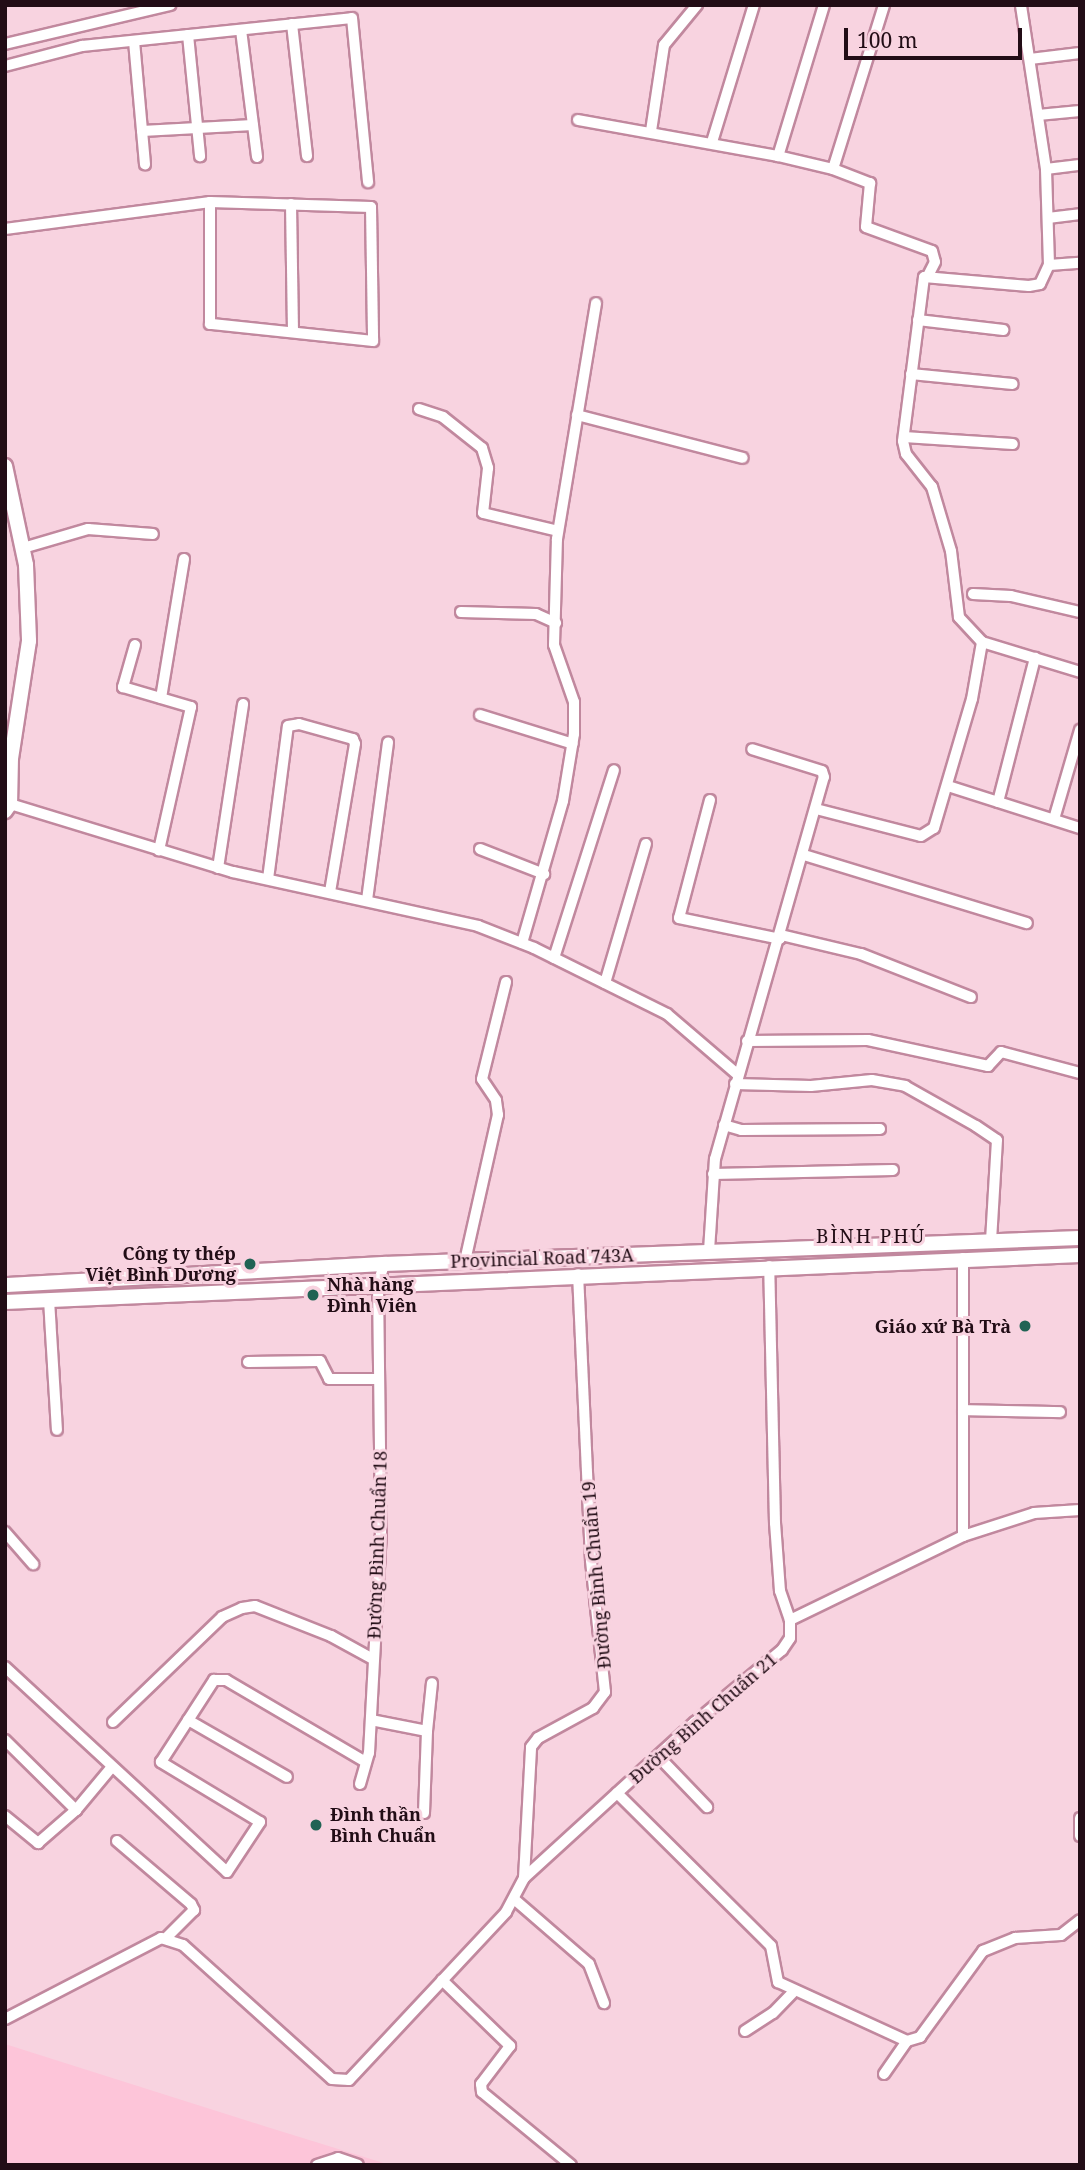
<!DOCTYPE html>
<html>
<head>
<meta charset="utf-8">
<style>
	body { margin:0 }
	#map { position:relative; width:1085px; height:2170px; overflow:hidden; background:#f8d3e0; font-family:"Noto Serif",serif }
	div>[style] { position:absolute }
	.built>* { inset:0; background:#fdc5d9 }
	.roads { filter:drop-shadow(2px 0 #c1889e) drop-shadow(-2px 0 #c1889e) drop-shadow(0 2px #c1889e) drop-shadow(0 -2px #c1889e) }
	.street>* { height:10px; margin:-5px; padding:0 5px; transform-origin:5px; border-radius:5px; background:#fff }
	.secondary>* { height:14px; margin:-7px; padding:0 7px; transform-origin:7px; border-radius:7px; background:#fff }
	.dots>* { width:19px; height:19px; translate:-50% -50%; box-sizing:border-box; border:4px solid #f8d3e0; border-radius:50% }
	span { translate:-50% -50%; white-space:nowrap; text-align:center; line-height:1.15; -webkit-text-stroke:6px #f8d3e0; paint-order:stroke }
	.poi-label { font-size:18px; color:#220d16; font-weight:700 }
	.right { translate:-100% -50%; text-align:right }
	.left { translate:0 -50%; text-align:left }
	.street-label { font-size:18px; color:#220d16 }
	.neighbourhood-label { font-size:19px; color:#220d16; letter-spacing:2px }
	.frame { position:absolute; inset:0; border:7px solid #220d16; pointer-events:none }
	.scale { position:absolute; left:844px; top:28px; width:178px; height:32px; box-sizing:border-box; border:4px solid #220d16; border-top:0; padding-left:9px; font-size:21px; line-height:24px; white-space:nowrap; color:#220d16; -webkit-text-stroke:5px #f8d3e0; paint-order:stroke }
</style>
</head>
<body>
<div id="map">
	<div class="built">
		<i style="clip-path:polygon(5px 2044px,264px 2126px,390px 2165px,5px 2165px)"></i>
	</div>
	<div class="roads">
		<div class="street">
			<i style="left:824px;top:5px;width:158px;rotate:106.9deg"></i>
			<i style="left:778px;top:156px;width:57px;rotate:13.3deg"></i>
			<i style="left:833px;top:169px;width:40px;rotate:21deg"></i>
			<i style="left:870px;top:183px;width:44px;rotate:95.2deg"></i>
			<i style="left:866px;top:227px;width:70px;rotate:20deg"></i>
			<i style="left:932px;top:251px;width:11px;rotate:75deg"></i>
			<i style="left:935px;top:262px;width:16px;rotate:117deg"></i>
			<i style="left:292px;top:24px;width:133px;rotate:83.5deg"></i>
			<i style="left:241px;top:30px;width:128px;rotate:82.8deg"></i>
			<i style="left:188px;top:35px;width:122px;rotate:84.3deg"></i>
			<i style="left:134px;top:41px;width:124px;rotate:84.9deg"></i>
			<i style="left:5px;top:44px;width:170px;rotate:-13.3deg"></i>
			<i style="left:1030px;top:59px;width:50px;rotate:-6.8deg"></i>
			<i style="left:5px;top:66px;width:80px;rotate:-14.6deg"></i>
			<i style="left:82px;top:46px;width:271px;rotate:-5.9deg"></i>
			<i style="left:352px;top:18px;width:165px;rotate:84.4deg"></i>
			<i style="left:1038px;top:115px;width:42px;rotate:-5.4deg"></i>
			<i style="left:578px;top:120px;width:203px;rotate:10.2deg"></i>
			<i style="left:142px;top:131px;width:111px;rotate:-3.1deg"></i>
			<i style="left:651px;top:131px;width:87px;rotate:-81.4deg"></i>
			<i style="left:664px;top:45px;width:52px;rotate:-50.5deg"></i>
			<i style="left:712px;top:142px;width:143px;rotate:-73deg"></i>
			<i style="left:833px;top:169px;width:172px;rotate:-72.7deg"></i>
			<i style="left:1046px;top:169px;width:34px;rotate:-7deg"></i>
			<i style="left:291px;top:204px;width:128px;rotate:89.1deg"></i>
			<i style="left:1048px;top:218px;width:32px;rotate:-7deg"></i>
			<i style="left:5px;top:229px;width:207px;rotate:-7.5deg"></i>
			<i style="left:210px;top:202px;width:161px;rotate:1.8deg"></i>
			<i style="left:371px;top:207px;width:134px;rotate:89.1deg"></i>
			<i style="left:373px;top:341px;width:164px;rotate:-174deg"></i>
			<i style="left:210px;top:324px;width:122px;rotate:-90deg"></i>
			<i style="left:1049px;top:265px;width:31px;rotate:-4deg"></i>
			<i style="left:918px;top:320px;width:86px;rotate:6.7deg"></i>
			<i style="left:911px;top:374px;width:102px;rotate:5.6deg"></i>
			<i style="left:419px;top:409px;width:25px;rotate:18deg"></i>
			<i style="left:443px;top:417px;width:50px;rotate:38.5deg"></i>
			<i style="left:482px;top:448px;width:21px;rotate:73deg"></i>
			<i style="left:488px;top:468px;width:45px;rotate:96.3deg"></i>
			<i style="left:483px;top:513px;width:77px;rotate:13.5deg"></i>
			<i style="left:577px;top:415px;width:171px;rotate:14.5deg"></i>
			<i style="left:904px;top:437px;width:109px;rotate:3.7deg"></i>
			<i style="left:23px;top:548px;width:68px;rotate:-16.3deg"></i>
			<i style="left:88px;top:529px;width:65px;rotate:4.4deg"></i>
			<i style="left:973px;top:594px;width:38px;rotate:3deg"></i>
			<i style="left:1011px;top:596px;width:71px;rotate:13.1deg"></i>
			<i style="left:461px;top:612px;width:75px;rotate:1.5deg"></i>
			<i style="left:536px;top:614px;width:22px;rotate:24deg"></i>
			<i style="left:982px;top:642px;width:102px;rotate:17deg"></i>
			<i style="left:135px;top:645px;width:44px;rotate:105.9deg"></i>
			<i style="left:123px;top:687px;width:71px;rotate:16.4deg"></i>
			<i style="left:191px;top:707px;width:147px;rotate:102.6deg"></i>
			<i style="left:161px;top:698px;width:141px;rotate:-80.6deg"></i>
			<i style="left:480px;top:715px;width:97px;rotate:17.3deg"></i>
			<i style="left:948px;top:786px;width:139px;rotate:17.7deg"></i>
			<i style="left:710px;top:800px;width:122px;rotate:104.7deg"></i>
			<i style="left:679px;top:918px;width:103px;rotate:11.7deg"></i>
			<i style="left:998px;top:802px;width:149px;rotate:-75.6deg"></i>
			<i style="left:10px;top:804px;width:233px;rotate:17deg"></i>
			<i style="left:233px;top:872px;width:251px;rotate:12.4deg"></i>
			<i style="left:478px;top:926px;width:60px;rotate:21.4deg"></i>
			<i style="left:534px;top:948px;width:148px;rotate:26.4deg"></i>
			<i style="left:667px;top:1014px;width:92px;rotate:40.6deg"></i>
			<i style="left:816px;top:809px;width:108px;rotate:14.4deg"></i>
			<i style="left:921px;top:836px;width:15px;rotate:-32deg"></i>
			<i style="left:934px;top:828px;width:134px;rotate:-73.6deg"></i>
			<i style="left:972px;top:699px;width:58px;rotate:-80deg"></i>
			<i style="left:982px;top:642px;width:34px;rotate:-133deg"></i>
			<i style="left:959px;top:617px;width:66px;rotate:-96.9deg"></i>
			<i style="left:951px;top:551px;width:67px;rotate:-106.5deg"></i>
			<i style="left:932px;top:487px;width:42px;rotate:-128.2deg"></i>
			<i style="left:906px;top:454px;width:13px;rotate:-103deg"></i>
			<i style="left:903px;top:441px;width:165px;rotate:-82.7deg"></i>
			<i style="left:924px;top:277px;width:105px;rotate:4.9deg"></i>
			<i style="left:1029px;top:286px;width:11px;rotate:-10deg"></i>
			<i style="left:1040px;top:284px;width:21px;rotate:-65deg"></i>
			<i style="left:1049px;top:265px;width:96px;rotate:-91.8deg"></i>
			<i style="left:1046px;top:169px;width:166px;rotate:-98.7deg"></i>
			<i style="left:1054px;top:819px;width:93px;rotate:-73.7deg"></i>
			<i style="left:480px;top:849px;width:69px;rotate:21.3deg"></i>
			<i style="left:804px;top:855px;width:233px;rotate:17deg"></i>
			<i style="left:218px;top:868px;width:166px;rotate:-81.3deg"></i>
			<i style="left:268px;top:879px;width:154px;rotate:-82.6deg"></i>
			<i style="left:288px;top:726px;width:11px;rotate:-10deg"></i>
			<i style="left:299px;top:724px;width:56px;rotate:15.5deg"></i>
			<i style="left:353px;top:739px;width:5px;rotate:68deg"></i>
			<i style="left:355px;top:744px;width:150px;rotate:99.6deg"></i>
			<i style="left:367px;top:900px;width:159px;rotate:-82.4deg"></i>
			<i style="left:781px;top:935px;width:82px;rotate:13.4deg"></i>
			<i style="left:861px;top:954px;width:118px;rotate:21.4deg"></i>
			<i style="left:522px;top:943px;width:148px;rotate:-73.9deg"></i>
			<i style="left:563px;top:801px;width:68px;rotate:-80.7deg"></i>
			<i style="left:574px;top:734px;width:32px;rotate:-90deg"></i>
			<i style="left:574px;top:702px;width:60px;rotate:-109.3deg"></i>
			<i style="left:554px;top:645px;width:106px;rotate:-88.4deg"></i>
			<i style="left:557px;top:539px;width:239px;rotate:-80.6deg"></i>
			<i style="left:554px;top:958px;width:197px;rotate:-72.3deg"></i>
			<i style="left:605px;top:983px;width:145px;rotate:-73.6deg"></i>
			<i style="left:747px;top:1041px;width:121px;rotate:-0.5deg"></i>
			<i style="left:868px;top:1040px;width:123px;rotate:12.2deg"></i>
			<i style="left:988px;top:1066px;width:19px;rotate:-47deg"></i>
			<i style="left:1001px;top:1052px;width:82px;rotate:14.9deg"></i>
			<i style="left:735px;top:1084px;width:76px;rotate:1.5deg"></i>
			<i style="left:811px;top:1086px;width:61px;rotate:-5.6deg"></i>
			<i style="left:872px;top:1080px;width:34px;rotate:10deg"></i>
			<i style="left:905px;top:1086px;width:81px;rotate:29.4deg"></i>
			<i style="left:976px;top:1126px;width:25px;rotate:34deg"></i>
			<i style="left:997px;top:1140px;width:101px;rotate:93.4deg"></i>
			<i style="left:724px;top:1125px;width:18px;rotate:16deg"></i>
			<i style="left:741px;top:1130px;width:139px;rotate:-0.4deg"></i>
			<i style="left:713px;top:1174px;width:180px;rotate:-1.3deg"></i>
			<i style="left:709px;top:1251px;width:92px;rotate:-86.3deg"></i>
			<i style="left:715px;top:1159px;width:397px;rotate:-74.1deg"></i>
			<i style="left:824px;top:777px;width:6px;rotate:-108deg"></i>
			<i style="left:822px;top:771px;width:73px;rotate:-162.6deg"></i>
			<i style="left:465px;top:1261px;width:150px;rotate:-77.3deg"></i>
			<i style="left:498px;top:1115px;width:15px;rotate:-98deg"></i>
			<i style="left:496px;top:1100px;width:25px;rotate:-124deg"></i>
			<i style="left:482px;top:1079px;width:100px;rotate:-76.1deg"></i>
			<i style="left:49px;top:1300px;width:130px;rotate:86.5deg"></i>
			<i style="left:248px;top:1362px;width:72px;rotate:-0.8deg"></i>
			<i style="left:320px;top:1361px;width:20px;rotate:63deg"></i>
			<i style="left:329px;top:1379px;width:49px"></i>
			<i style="left:963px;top:1410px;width:97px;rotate:1.2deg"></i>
			<i style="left:5px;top:1532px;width:43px;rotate:48.8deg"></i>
			<i style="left:963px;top:1536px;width:75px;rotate:-17.9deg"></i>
			<i style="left:1034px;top:1513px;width:46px;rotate:-3.7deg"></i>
			<i style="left:790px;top:1620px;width:192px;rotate:-25.9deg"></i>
			<i style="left:963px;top:1536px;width:278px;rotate:-90deg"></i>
			<i style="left:5px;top:1667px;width:302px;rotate:42.7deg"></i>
			<i style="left:227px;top:1872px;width:60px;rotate:-56.6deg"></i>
			<i style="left:260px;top:1822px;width:116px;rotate:-148.8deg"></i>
			<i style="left:161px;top:1762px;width:98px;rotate:-57.1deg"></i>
			<i style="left:214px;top:1680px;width:12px"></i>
			<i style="left:226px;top:1680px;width:162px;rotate:30.4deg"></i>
			<i style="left:188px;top:1720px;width:114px;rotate:29.9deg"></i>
			<i style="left:371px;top:1720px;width:57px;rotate:11.1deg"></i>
			<i style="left:427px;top:1731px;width:48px;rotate:-84.1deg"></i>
			<i style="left:113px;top:1722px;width:151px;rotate:-43.9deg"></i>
			<i style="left:222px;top:1617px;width:22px;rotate:-24deg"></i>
			<i style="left:242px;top:1608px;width:13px;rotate:-9deg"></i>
			<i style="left:255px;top:1606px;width:82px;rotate:21.5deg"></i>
			<i style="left:331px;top:1636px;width:48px;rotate:28.7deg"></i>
			<i style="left:5px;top:1740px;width:100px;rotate:44.6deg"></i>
			<i style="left:658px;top:1756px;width:71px;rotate:46.1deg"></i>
			<i style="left:360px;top:1784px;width:32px;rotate:-74deg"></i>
			<i style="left:369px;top:1753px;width:223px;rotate:-86.9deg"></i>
			<i style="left:381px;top:1530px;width:246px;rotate:-90.7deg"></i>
			<i style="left:378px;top:1284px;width:21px;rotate:-73deg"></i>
			<i style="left:617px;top:1793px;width:217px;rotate:44.8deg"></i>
			<i style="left:771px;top:1946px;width:37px;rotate:79deg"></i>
			<i style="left:778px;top:1982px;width:142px;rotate:24.6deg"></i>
			<i style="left:907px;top:2041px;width:14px;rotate:-17deg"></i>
			<i style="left:920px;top:2037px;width:107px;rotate:-53.8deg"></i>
			<i style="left:983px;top:1951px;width:35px;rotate:-22deg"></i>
			<i style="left:1015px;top:1938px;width:46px;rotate:-3.7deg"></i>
			<i style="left:1061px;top:1935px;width:24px;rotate:-38deg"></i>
			<i style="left:424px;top:1813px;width:82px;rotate:-87.9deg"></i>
			<i style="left:5px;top:1816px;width:43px;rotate:39.3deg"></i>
			<i style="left:38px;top:1843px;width:50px;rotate:-41deg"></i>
			<i style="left:76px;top:1810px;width:55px;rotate:-50.2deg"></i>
			<i style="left:1080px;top:1818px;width:18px;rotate:90deg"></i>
			<i style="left:117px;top:1841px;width:97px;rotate:40.4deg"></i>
			<i style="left:191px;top:1904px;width:7px;rotate:63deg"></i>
			<i style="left:194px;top:1910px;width:41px;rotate:135deg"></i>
			<i style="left:524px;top:1878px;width:231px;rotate:-42.4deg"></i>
			<i style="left:695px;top:1722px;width:113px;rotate:-39.6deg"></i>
			<i style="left:782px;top:1650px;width:14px;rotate:-56deg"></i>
			<i style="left:790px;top:1638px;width:18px;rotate:-90deg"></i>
			<i style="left:790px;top:1620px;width:31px;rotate:-109deg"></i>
			<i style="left:780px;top:1591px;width:68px;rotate:-94.2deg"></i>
			<i style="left:775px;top:1523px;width:257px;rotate:-91.3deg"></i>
			<i style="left:514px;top:1899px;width:99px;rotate:40.9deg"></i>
			<i style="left:589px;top:1964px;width:42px;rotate:69deg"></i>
			<i style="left:442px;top:1980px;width:95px;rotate:44.1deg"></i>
			<i style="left:510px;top:2046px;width:48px;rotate:127.3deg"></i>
			<i style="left:481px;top:2084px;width:8px;rotate:83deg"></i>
			<i style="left:482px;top:2092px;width:115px;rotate:39.4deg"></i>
			<i style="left:5px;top:2019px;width:176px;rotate:-27.4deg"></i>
			<i style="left:161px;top:1938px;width:23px;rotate:18deg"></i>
			<i style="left:183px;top:1945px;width:200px;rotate:42deg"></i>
			<i style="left:332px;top:2079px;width:17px;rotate:3deg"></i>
			<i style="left:349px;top:2080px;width:230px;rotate:-46.9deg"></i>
			<i style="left:506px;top:1912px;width:38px;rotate:-62deg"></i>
			<i style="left:524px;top:1878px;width:131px;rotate:-86.9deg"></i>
			<i style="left:531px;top:1747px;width:11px;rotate:-52deg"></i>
			<i style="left:538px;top:1738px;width:63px;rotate:-28.6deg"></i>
			<i style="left:593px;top:1708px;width:20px;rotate:-53deg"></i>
			<i style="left:605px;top:1692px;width:133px;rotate:-96.1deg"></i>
			<i style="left:591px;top:1560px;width:286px;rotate:-92.6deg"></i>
			<i style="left:745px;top:2031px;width:33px;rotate:-33deg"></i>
			<i style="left:773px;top:2013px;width:30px;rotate:-46deg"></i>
			<i style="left:884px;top:2074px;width:40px;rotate:-55.1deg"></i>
			<i style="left:317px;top:2165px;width:22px;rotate:-18deg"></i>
			<i style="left:338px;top:2158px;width:21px;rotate:19deg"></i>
		</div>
		<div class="secondary">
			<i style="left:5px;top:466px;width:101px;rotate:78deg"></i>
			<i style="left:26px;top:565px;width:76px;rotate:87.7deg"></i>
			<i style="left:29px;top:641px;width:118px;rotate:98.7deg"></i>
			<i style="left:11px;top:758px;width:46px;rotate:91.2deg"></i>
			<i style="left:10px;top:804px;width:9px;rotate:126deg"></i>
			<i style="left:5px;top:1285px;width:380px;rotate:-3.2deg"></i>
			<i style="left:384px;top:1264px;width:696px;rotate:-2.14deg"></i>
			<i style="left:5px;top:1302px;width:1076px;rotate:-2.5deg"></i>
		</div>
	</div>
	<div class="dots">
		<i style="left:250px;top:1264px;background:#206354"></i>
		<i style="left:313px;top:1295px;background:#206354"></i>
		<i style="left:1025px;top:1326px;background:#206354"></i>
		<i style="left:316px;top:1825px;background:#206354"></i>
	</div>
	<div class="poi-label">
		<span class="right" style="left:236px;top:1264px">Công ty thép<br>Việt Bình Dương</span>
		<span class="left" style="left:327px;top:1295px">Nhà hàng<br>Đình Viên</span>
		<span class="right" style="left:1011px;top:1326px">Giáo xứ Bà Trà</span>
		<span class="left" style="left:330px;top:1825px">Đình thần<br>Bình Chuẩn</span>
	</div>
	<div class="street-label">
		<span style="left:542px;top:1258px;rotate:-2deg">Provincial Road 743A</span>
		<span style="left:377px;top:1545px;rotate:-88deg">Đường Bình Chuẩn 18</span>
		<span style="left:596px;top:1575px;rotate:-95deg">Đường Bình Chuẩn 19</span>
		<span style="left:703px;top:1718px;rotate:-41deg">Đường Bình Chuẩn 21</span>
	</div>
	<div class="neighbourhood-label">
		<span style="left:871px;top:1237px">BÌNH PHÚ</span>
	</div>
	<div class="frame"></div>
	<div class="scale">100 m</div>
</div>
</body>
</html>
